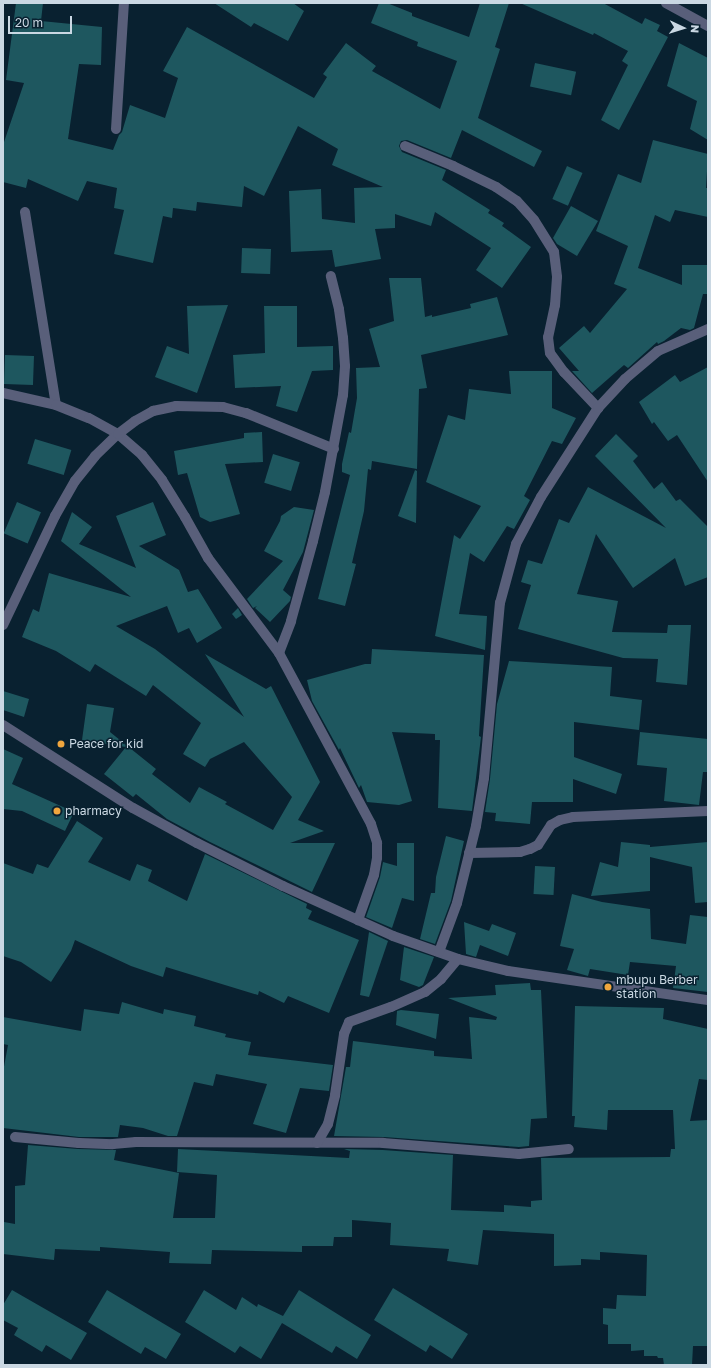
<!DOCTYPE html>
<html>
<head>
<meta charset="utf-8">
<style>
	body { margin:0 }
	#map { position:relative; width:711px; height:1368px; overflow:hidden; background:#092130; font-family:"Golos Text",sans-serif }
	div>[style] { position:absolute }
	.building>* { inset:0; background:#1e575f; transform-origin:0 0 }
	.minor>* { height:10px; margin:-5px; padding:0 5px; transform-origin:5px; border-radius:5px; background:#595f7a }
	.dots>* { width:11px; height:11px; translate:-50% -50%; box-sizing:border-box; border:2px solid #092130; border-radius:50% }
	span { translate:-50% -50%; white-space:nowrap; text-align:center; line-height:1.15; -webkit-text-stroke:3px #092130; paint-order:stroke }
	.poi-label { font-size:12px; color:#cad8e3 }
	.left { translate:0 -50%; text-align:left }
	.frame { position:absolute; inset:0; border:4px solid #cad8e3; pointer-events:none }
	.north { position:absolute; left:663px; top:8px; width:40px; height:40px; -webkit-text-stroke:3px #092130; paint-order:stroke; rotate:94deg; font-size:11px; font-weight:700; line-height:16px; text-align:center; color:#cad8e3 }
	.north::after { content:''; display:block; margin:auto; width:14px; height:18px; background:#cad8e3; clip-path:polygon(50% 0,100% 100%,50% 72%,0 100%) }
	.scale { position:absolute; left:8px; top:16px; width:64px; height:18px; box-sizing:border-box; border:2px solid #cad8e3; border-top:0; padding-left:5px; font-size:12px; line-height:14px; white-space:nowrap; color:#cad8e3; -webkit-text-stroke:3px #092130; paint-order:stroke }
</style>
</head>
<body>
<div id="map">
	<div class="building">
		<i style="clip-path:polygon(16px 3px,43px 3px,41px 21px,102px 27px,101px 65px,79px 64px,68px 139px,113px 150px,119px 135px,122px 132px,130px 105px,165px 118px,178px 78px,163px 71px,187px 27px,314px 98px,327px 77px,323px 74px,346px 43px,376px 66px,372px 71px,440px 109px,457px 61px,417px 46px,418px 42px,371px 23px,379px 3px,387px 3px,412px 13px,412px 16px,469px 37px,480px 3px,509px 3px,495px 47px,500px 49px,478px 118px,542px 151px,534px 167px,462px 130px,451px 158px,407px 140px,401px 141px,399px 146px,402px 152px,446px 170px,442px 180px,490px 210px,488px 213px,504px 223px,502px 226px,531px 247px,502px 288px,476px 270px,491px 248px,435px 212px,431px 226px,395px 214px,395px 228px,375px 229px,381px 259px,335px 267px,332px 250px,291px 252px,289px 191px,321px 189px,322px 219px,355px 223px,354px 188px,383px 187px,332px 165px,338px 149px,298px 126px,264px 196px,244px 186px,242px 207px,197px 202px,196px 211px,173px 208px,172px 218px,163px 216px,153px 263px,114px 254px,124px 210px,114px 208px,117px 188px,87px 181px,78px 201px,28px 179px,26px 188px,3px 182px,3px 145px,24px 83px,6px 80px)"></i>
		<i style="clip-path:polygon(214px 3px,293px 3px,304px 11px,288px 41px,254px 23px,251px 27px)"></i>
		<i style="clip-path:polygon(520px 3px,603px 3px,642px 24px,645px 18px,660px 25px,657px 31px,668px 37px,619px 130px,601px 120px,628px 65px,622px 61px,628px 51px,594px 33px,593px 35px)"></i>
		<i style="clip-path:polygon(679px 43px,708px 58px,708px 140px,690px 129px,697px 101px,667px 86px)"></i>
		<i style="left:535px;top:63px;width:42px;height:24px;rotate:12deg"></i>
		<i style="clip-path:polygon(653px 140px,708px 154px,706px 188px,708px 188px,708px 217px,675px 210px,670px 222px,655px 215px,638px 268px,682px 285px,682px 265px,708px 265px,708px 294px,703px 294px,694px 328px,690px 330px,681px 328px,664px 341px,658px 344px,657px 342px,628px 368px,624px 365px,592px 393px,572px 371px,579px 371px,559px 348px,584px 326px,590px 333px,627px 289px,614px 284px,628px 246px,596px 231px,618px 174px,641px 183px)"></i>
		<i style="left:567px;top:166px;width:17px;height:36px;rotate:24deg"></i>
		<i style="clip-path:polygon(571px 206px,598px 221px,577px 256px,557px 244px,553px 238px)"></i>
		<i style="left:242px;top:248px;width:29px;height:25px;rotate:2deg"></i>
		<i style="clip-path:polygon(389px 278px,421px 278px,425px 317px,432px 315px,432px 317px,471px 308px,470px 304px,497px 297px,508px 335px,421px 355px,427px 388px,419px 389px,417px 469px,372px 461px,371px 470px,368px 469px,364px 511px,352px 563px,356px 564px,345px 606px,318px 599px,350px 475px,342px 472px,342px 464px,349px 432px,351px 433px,357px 398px,356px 368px,380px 367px,369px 329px,394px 321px)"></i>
		<i style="clip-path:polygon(228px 305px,197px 393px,155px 377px,167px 346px,189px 354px,187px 306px)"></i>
		<i style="clip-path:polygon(264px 306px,297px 306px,297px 347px,333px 346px,333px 370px,312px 371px,297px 412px,276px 406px,281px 386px,235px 388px,233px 355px,265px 353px)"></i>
		<i style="left:5px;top:355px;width:29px;height:29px;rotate:2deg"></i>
		<i style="clip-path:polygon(708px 367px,708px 482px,677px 435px,668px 441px,654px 422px,652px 424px,639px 402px,675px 375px,680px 382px)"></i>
		<i style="clip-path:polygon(509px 371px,552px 371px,552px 408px,576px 418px,562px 444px,552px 441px,524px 496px,530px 500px,514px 529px,507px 526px,484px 562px,470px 553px,459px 614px,487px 616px,485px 650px,435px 636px,454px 535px,460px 539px,481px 506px,426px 482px,448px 415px,465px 420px,469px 389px,511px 394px)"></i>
		<i style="clip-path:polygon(262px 432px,263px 462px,225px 464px,240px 514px,210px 522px,200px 517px,187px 473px,178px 475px,174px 451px,244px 438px,244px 433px)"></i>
		<i style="clip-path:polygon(616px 434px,638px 456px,633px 461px,654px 489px,662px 482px,676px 501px,680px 499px,708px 527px,708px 577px,685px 586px,675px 558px,633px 588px,596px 534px,577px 594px,618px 601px,612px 632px,667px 633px,668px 625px,691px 625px,687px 685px,656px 682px,658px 659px,623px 658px,518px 629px,531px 585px,521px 582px,528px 560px,542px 564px,559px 519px,569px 523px,588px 487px,666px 528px,595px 456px)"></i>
		<i style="left:35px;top:439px;width:38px;height:26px;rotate:17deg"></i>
		<i style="left:273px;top:454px;width:28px;height:30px;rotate:17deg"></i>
		<i style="clip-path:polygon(415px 470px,417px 471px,416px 523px,398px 516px)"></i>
		<i style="left:17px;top:502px;width:26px;height:34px;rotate:23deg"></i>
		<i style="clip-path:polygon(153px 502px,166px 535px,139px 546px,179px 570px,188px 592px,198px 589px,222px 628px,197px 643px,189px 628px,178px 633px,167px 606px,116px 626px,155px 649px,244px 717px,205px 654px,266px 689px,271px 686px,320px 782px,298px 820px,324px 831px,290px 843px,335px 843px,312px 892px,210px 842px,167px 819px,136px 794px,133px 797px,104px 774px,126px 747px,82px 740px,87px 704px,114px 708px,110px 732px,156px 769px,152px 774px,190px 803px,199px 787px,227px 802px,225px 804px,273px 830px,292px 797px,244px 742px,210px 759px,205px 767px,183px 754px,201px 723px,153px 685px,146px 696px,95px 664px,90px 672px,56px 651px,22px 637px,33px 609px,39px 612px,49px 573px,131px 597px,61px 541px,72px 512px,92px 527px,79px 544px,136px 568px,116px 516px)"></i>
		<i style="clip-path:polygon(294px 507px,314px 510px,303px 552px,283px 590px,291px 597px,290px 601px,270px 622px,255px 608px,257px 606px,253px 608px,247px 599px,283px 561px,264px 551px,280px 521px,281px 516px)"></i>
		<i style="clip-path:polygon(238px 608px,242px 615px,236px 619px,232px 614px)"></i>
		<i style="clip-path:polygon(372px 649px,484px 655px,479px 736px,481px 737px,472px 811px,438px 808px,440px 740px,435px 740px,435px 734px,392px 732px,412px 801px,399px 805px,367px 802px,361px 785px,359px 788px,340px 748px,339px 750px,312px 701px,307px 680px,365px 664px,371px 664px)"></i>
		<i style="clip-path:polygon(509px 661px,612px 667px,610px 696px,642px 700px,639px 730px,574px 722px,574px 757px,622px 774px,616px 794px,573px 779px,573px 802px,532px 802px,530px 824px,495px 821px,496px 813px,485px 812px,490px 779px,497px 704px)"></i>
		<i style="clip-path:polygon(3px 691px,29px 699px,24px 717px,3px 710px)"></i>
		<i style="clip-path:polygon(640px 732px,708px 739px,708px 772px,703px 772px,699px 805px,664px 801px,667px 768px,637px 765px)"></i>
		<i style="clip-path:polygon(3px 749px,23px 758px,12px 784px,74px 812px,65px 831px,22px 811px,3px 809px)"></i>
		<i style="clip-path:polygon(77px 821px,103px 838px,88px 862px,130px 881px,137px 864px,152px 870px,148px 881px,187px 901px,205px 854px,307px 904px,306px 908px,312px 911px,308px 919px,359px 940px,329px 1013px,288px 996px,284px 1003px,259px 991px,258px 995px,166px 967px,163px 977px,131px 966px,75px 940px,71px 951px,51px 982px,21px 962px,3px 956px,3px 863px,33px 874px,37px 864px,48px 868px)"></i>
		<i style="clip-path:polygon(446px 836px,464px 841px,451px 901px,435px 944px,420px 939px,431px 893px,435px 893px,436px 877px)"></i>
		<i style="clip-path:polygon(621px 842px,650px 845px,650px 847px,708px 842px,708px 902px,695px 903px,692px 867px,650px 857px,650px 891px,591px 896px,600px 862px,618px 867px)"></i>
		<i style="clip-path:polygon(397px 843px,414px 843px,414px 901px,402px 898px,392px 928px,366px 917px,380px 877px,383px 862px,397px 866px)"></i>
		<i style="left:535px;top:866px;width:20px;height:28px;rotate:3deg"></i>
		<i style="clip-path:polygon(572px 894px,602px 902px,650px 909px,651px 939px,686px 944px,690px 915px,708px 917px,708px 992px,673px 988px,676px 966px,630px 962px,628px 975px,590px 969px,588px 976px,567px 970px,574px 949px,560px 946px)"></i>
		<i style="clip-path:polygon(464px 922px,489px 931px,492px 924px,516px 933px,508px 956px,480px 945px,476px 957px,466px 954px)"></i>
		<i style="clip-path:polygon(369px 932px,388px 941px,369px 997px,360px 995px)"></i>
		<i style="clip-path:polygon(404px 947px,434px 957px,423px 985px,419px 987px,400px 980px)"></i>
		<i style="clip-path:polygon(530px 983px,531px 990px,541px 990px,547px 1118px,531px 1119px,529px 1146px,519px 1147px,384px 1137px,334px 1136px,346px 1067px,350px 1067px,353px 1041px,434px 1051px,434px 1056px,472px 1059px,469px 1017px,496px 1020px,497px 1017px,448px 998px,496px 995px,495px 985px)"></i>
		<i style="clip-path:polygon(122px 1002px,163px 1014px,164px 1009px,196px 1016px,194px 1026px,226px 1034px,225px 1037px,251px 1042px,248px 1055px,333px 1065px,329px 1091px,300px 1088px,286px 1133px,253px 1124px,267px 1084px,216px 1074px,213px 1086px,194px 1082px,177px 1136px,168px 1136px,143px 1128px,120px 1125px,118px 1137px,79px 1137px,3px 1128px,3px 1072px,8px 1045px,3px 1044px,3px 1017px,81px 1031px,84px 1009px,119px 1014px)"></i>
		<i style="clip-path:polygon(575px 1006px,664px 1008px,663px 1019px,708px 1029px,708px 1080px,699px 1079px,690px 1121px,708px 1120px,708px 1346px,693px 1346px,692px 1365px,664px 1365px,663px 1358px,658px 1358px,657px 1356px,644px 1356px,644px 1350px,631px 1351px,631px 1344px,608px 1344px,608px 1325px,603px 1324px,603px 1308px,616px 1309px,617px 1295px,646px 1296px,647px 1255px,600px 1252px,600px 1260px,581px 1259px,581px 1265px,554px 1266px,554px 1234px,483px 1230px,478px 1265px,447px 1261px,449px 1249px,390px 1245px,391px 1223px,352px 1220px,352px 1237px,334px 1237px,333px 1246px,302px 1246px,302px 1252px,212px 1250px,211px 1264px,169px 1263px,170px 1252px,100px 1247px,100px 1251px,55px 1249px,54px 1260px,3px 1254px,4px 1222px,15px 1224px,15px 1186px,25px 1185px,28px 1145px,78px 1149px,116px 1150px,114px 1160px,179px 1173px,173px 1218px,215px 1218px,217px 1175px,177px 1172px,178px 1149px,349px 1158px,350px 1151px,344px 1149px,383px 1150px,453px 1155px,451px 1210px,504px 1212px,504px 1205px,531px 1207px,531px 1201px,542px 1200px,541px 1158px,670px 1157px,671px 1149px,675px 1149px,673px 1110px,608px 1110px,607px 1130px,574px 1127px,575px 1116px,572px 1116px)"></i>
		<i style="clip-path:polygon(401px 1010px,439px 1014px,436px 1039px,396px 1025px,397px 1011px)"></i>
		<i style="clip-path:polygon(393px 1288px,468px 1334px,452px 1359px,430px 1345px,426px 1352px,374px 1320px)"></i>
		<i style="clip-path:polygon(12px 1290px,87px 1333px,71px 1360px,46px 1345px,42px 1352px,14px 1335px,18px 1328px,3px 1320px,3px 1305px)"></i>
		<i style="clip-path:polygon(107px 1290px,181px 1334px,166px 1359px,145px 1347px,141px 1354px,88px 1322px)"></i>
		<i style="clip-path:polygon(204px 1290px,236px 1310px,242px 1297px,257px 1307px,258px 1304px,283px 1316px,299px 1290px,371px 1335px,357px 1359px,336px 1346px,332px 1353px,282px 1323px,261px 1359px,240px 1346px,235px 1353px,185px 1322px)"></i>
	</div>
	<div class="minor">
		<i style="left:666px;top:3px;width:48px;rotate:28.7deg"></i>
		<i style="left:116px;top:129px;width:126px;rotate:-86.4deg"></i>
		<i style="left:405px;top:146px;width:52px;rotate:22.6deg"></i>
		<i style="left:453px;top:166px;width:48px;rotate:26deg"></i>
		<i style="left:496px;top:187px;width:25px;rotate:34deg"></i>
		<i style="left:517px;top:201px;width:25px;rotate:48deg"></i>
		<i style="left:534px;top:220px;width:38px;rotate:58deg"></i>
		<i style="left:554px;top:252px;width:25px;rotate:83deg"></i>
		<i style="left:557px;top:277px;width:28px;rotate:94deg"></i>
		<i style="left:555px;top:305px;width:33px;rotate:102deg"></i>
		<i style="left:548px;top:337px;width:16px;rotate:83deg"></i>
		<i style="left:550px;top:353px;width:24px;rotate:54deg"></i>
		<i style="left:564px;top:372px;width:50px;rotate:46.6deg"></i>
		<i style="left:25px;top:212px;width:195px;rotate:80.9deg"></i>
		<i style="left:3px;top:393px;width:54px;rotate:12.8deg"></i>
		<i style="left:56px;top:405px;width:35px;rotate:22deg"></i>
		<i style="left:89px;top:418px;width:33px;rotate:29deg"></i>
		<i style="left:118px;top:434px;width:32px;rotate:41deg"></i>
		<i style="left:142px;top:455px;width:32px;rotate:51deg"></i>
		<i style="left:162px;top:480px;width:44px;rotate:58.1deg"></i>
		<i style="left:185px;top:517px;width:47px;rotate:60.7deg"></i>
		<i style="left:208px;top:558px;width:119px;rotate:53.2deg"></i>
		<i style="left:279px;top:653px;width:194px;rotate:61.7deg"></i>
		<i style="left:371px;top:824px;width:20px;rotate:72deg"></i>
		<i style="left:377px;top:843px;width:15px;rotate:90deg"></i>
		<i style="left:377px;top:858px;width:17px;rotate:100deg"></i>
		<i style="left:374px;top:875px;width:48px;rotate:109.6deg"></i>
		<i style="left:3px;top:625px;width:121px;rotate:-64.5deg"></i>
		<i style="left:55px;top:516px;width:40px;rotate:-60.3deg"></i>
		<i style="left:75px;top:481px;width:32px;rotate:-51deg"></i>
		<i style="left:95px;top:456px;width:32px;rotate:-44deg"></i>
		<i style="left:118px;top:434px;width:21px;rotate:-37deg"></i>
		<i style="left:135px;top:421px;width:21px;rotate:-29deg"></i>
		<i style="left:153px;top:411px;width:24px;rotate:-12deg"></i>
		<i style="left:176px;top:406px;width:47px;rotate:1.2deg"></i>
		<i style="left:223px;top:407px;width:24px;rotate:15deg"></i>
		<i style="left:246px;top:413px;width:95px;rotate:22.2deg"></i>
		<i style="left:279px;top:653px;width:34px;rotate:-69deg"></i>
		<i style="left:291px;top:621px;width:83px;rotate:-74.6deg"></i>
		<i style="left:313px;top:541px;width:50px;rotate:-76.2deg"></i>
		<i style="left:325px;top:492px;width:99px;rotate:-79.5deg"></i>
		<i style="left:343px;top:395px;width:29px;rotate:-86deg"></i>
		<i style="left:345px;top:366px;width:28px;rotate:-94deg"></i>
		<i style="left:343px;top:338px;width:29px;rotate:-98deg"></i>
		<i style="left:339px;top:309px;width:34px;rotate:-104deg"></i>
		<i style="left:3px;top:725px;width:154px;rotate:32.6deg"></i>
		<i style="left:133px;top:808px;width:73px;rotate:28.7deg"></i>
		<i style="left:197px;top:843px;width:96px;rotate:26.6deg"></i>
		<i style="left:283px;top:886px;width:121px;rotate:24.4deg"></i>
		<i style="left:393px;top:936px;width:69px;rotate:19.5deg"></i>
		<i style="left:458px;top:959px;width:51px;rotate:13.5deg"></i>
		<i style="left:508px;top:971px;width:202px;rotate:8.3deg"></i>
		<i style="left:469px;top:853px;width:51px;rotate:-1.1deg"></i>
		<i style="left:520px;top:852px;width:10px;rotate:-17deg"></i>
		<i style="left:530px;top:849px;width:9px;rotate:-27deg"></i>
		<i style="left:538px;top:845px;width:24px;rotate:-57deg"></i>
		<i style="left:551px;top:825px;width:10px;rotate:-29deg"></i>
		<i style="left:560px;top:820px;width:13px;rotate:-13deg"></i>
		<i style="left:573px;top:817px;width:135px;rotate:-2.5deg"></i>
		<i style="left:439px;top:952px;width:52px;rotate:-69.8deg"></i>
		<i style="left:457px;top:903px;width:79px;rotate:-76.1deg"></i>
		<i style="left:476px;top:826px;width:49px;rotate:-80.5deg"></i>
		<i style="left:484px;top:778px;width:176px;rotate:-84.8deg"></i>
		<i style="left:500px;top:603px;width:61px;rotate:-74.8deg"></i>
		<i style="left:516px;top:544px;width:53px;rotate:-62deg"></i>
		<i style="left:541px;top:497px;width:106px;rotate:-57.4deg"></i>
		<i style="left:598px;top:408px;width:40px;rotate:-47deg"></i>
		<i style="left:625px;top:379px;width:43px;rotate:-40.3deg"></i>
		<i style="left:658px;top:351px;width:55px;rotate:-23.7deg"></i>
		<i style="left:15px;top:1137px;width:64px;rotate:5.4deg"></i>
		<i style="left:79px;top:1143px;width:34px;rotate:2deg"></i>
		<i style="left:113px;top:1144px;width:23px;rotate:-5deg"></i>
		<i style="left:136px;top:1142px;width:247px;rotate:0.2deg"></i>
		<i style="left:383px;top:1143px;width:136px;rotate:4.6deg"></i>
		<i style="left:519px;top:1154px;width:50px;rotate:-5.7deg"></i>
		<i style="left:317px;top:1143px;width:22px;rotate:-60deg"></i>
		<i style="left:328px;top:1124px;width:30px;rotate:-76deg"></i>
		<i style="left:335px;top:1095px;width:62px;rotate:-81.6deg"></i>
		<i style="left:344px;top:1034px;width:13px;rotate:-67deg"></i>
		<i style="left:349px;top:1022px;width:45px;rotate:-19.7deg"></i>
		<i style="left:391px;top:1007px;width:37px;rotate:-24deg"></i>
		<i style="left:425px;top:992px;width:21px;rotate:-39deg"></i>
		<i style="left:441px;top:979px;width:26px;rotate:-50deg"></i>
	</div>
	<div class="dots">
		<i style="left:61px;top:744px;background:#f0a63e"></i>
		<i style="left:57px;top:811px;background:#f0a63e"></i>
		<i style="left:608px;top:987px;background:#f0a63e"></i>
	</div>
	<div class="poi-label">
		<span class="left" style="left:69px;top:744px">Peace for kid</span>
		<span class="left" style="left:65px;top:811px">pharmacy</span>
		<span class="left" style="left:616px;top:987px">mbupu Berber<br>station</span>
	</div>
	<div class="frame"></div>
	<div class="north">N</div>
	<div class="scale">20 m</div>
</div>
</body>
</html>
